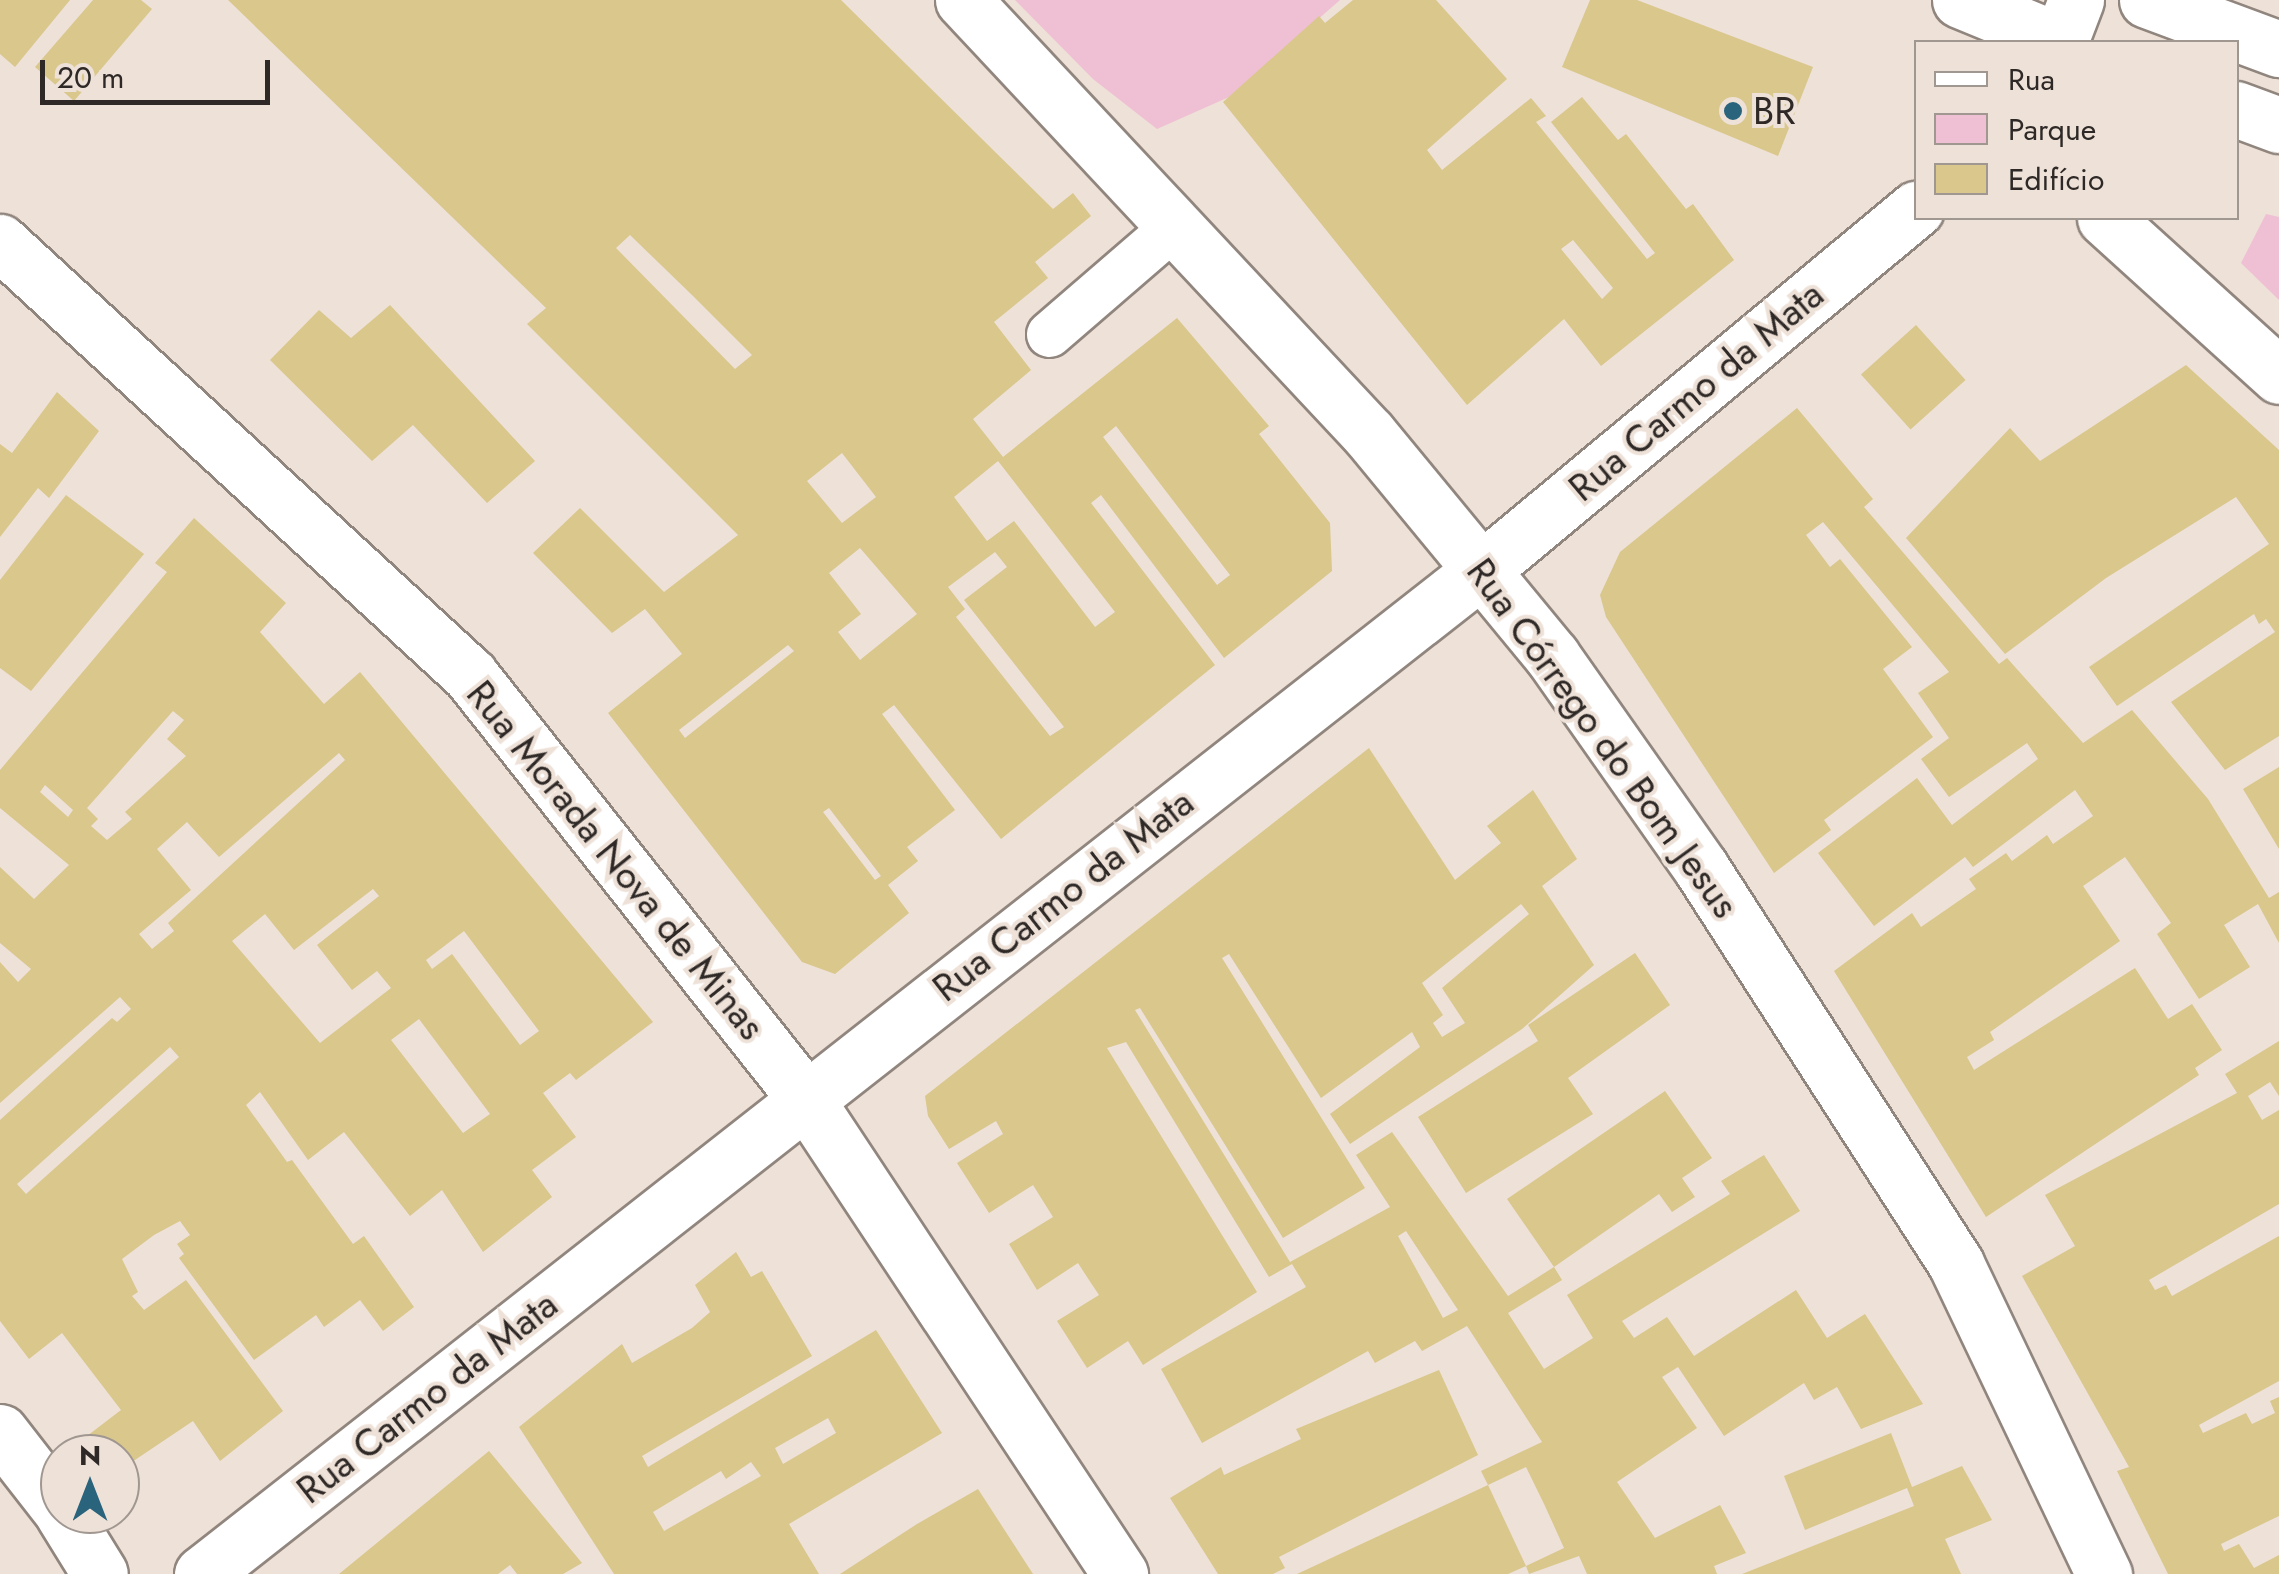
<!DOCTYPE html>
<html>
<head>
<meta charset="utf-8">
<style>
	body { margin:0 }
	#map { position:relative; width:2279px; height:1574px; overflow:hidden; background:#eee1d8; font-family:Jost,sans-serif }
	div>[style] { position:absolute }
	.green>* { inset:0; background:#efbfd3 }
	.building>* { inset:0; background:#d9c78c; transform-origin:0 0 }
	.roads { filter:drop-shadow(2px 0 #91867e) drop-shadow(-2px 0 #91867e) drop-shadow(0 2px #91867e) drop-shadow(0 -2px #91867e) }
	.lane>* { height:45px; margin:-22.5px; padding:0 22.5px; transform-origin:22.5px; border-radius:22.5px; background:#fff }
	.street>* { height:55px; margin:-27.5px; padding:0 27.5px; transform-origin:27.5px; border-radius:27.5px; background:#fff }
	.secondary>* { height:55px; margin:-27.5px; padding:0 27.5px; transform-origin:27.5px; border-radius:27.5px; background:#fff }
	.dots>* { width:28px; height:28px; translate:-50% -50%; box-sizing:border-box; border:5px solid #eee1d8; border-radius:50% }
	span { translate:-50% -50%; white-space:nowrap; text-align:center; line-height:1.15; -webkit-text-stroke:8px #eee1d8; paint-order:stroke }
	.poi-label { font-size:38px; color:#2e2926 }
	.left { translate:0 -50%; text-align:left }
	.street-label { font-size:38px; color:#2e2926 }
	.legend { position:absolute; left:1914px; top:40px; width:325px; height:180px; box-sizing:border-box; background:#eee1d8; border:2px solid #a19791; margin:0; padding:12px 18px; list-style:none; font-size:30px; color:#2e2926 }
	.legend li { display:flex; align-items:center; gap:20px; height:50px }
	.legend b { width:50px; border:2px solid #a19791 }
	.north { position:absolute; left:40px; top:1434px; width:100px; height:100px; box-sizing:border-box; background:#eee1d8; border:2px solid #a19791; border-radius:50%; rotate:0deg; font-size:28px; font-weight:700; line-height:40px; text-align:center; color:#2e2926 }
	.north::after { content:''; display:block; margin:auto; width:35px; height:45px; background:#29637c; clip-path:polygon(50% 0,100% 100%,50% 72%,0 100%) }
	.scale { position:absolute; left:40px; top:60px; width:230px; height:45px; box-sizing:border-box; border:5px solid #2e2926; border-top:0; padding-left:12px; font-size:30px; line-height:35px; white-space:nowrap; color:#2e2926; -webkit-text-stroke:8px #eee1d8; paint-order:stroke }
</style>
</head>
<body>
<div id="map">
	<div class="green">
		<i style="clip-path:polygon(1015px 0,1340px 0,1229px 97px,1157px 129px,1093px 79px)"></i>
		<i style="clip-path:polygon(2266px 214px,2279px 217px,2279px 300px,2241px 263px)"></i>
	</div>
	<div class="building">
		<i style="clip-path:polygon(0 0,70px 0,15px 67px,0 54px)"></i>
		<i style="clip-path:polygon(93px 0,141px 0,152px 9px,74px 101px,35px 67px)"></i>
		<i style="clip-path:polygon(evenodd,228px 0,841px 0,1053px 209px,1073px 193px,1091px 216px,1035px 262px,1048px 278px,994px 322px,1031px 370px,973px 419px,1003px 457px,1177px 318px,1269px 426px,1259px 434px,1330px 523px,1332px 571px,1224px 658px,1101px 495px,1091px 503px,1215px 665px,1001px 839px,894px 705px,882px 714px,955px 810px,907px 847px,918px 861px,888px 885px,909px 913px,835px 974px,802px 962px,608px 713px,682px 654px,645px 609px,612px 633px,533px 553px,580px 508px,664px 592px,738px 535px,527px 324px,546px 308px,228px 0,630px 235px,692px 295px,752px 355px,735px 369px,616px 248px,630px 235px,228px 0,1116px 426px,1230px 575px,1217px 585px,1103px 437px,1116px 426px,228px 0,842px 453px,876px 497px,842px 523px,807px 481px,842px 453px,228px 0,998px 461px,1115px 612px,1095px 627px,1014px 521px,987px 541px,954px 497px,998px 461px,228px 0,860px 548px,917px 614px,860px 660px,838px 632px,861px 614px,829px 573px,860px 548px,228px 0,995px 552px,1007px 567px,964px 600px,1064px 727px,1050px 736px,956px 617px,965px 609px,948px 587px,995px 552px,228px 0,788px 645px,794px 651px,685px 738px,679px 730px,788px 645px,228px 0,829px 808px,881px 876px,875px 880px,823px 812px,829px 808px)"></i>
		<i style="clip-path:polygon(evenodd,1353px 0,1436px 0,1507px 79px,1427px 150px,1442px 170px,1531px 98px,1546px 116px,1536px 122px,1647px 259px,1655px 253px,1551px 122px,1582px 97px,1618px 140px,1626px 134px,1686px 209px,1693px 204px,1734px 260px,1601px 366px,1564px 319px,1467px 405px,1223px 102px,1319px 16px,1325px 23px,1353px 0,1573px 240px,1613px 288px,1602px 299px,1561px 249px,1573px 240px)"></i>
		<i style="clip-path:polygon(1590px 0,1637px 0,1813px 67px,1778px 156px,1562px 67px)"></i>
		<i style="clip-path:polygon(390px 305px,535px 461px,487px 503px,413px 425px,372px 461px,270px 360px,319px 310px,351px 338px)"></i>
		<i style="left:1916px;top:325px;width:74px;height:74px;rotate:48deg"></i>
		<i style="clip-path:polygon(2186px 365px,2279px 450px,2279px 736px,2225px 770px,2171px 702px,2275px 632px,2266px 619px,2259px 624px,2254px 614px,2117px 706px,2089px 667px,2269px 544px,2236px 497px,2106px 578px,2005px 654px,1906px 538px,2010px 428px,2040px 461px)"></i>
		<i style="clip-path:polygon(57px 392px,99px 431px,49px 498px,38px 488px,0 537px,0 444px,12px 453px)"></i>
		<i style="clip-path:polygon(1797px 408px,1873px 499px,1864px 507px,1999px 664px,2007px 658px,2083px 743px,2132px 710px,2208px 799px,2269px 898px,2279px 892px,2279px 943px,2258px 904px,2224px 925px,2250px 967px,2199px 999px,2157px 934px,2171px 923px,2125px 857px,2083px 886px,2120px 941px,1990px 1032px,1994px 1040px,1967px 1057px,1974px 1070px,2135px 968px,2168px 1019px,2192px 1004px,2222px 1050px,2195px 1068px,2199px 1075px,1986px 1217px,1834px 971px,1912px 913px,1921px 927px,1976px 889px,1969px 879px,2006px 853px,2012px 861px,2047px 835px,2053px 844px,2093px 816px,2075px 790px,1973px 867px,1965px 857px,1874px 926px,1818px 853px,1917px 778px,1952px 825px,2038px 759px,2027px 743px,1949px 797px,1921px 759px,1949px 738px,1918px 693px,1949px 672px,1823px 522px,1806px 535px,1830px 567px,1840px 559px,1912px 647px,1883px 669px,1933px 737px,1824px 820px,1831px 830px,1774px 873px,1606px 617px,1600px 595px,1620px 552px)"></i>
		<i style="clip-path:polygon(66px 495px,144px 554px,31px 691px,0 668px,0 580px)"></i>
		<i style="clip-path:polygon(evenodd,194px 518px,286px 603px,260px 632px,324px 704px,360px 672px,653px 1022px,576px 1080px,570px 1073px,543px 1093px,576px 1137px,532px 1170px,552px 1197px,483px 1252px,442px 1190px,410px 1216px,344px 1132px,308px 1160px,260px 1092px,246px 1105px,287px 1162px,292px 1160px,353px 1244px,364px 1236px,414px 1307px,383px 1331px,360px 1300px,324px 1327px,316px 1315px,254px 1360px,179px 1258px,184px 1254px,177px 1244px,190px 1235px,180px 1221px,154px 1235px,122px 1259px,138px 1292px,132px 1296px,144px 1310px,186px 1280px,283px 1411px,220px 1461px,193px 1421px,120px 1470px,120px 1454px,101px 1454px,87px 1436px,121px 1410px,62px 1333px,29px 1359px,0 1321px,0 1120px,112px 1018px,117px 1022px,131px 1009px,120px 997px,0 1103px,0 962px,18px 982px,31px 969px,0 943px,0 867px,34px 899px,69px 865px,0 808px,0 770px,167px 572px,155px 563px,194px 518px,173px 711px,184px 720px,167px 739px,186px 756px,125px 812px,132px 819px,107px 840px,91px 826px,98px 819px,87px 808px,173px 711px,194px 518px,339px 753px,345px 760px,168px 923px,174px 931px,152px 949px,139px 934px,191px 890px,157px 849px,187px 822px,219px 857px,339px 753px,194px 518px,45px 785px,73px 810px,68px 817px,40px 792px,45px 785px,194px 518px,373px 889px,379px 896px,317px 945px,352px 990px,377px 971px,391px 988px,320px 1043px,232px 941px,265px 914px,294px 950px,373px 889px,194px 518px,464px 931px,539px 1031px,520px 1045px,452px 954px,432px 969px,426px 960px,464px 931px,194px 518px,419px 1019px,490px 1114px,463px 1133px,391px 1040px,419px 1019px,194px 518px,170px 1047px,179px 1057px,26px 1194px,17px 1184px,170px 1047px)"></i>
		<i style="clip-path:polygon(evenodd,1369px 748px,1455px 880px,1501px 843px,1487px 826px,1533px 790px,1577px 859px,1542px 886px,1594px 965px,1522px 1029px,1350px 1144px,1330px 1114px,1420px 1047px,1412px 1032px,1321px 1098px,1229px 954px,1222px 958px,1365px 1188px,1283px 1238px,1140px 1008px,1135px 1010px,1290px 1262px,1390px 1207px,1356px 1155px,1392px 1132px,1508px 1296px,1554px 1267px,1507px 1199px,1665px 1091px,1712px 1158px,1682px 1178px,1695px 1197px,1672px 1212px,1659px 1194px,1554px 1267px,1562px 1280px,1508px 1313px,1544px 1369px,1593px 1338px,1567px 1295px,1730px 1194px,1721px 1181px,1764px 1155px,1800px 1211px,1622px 1321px,1634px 1338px,1667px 1317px,1694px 1356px,1796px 1290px,1827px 1338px,1865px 1314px,1923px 1404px,1861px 1429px,1837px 1387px,1814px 1400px,1804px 1383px,1724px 1436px,1678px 1367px,1662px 1377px,1697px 1428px,1617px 1482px,1655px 1538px,1720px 1505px,1746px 1553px,1714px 1566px,1717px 1574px,1587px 1574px,1579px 1556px,1529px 1574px,1526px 1566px,1564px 1548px,1545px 1506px,1526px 1467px,1488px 1485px,1481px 1471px,1542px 1442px,1467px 1326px,1422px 1351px,1415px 1341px,1375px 1363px,1368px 1351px,1202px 1443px,1161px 1369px,1306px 1287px,1292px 1264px,1269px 1277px,1126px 1042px,1107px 1048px,1257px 1292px,1143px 1365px,1128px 1341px,1087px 1368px,1057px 1321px,1099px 1295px,1089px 1280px,1078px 1263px,1037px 1290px,1009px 1244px,1053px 1217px,1033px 1185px,989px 1213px,957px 1163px,1003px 1134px,996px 1121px,949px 1149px,928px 1116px,925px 1096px,1369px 748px,1521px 904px,1529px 914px,1442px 988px,1465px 1023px,1442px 1037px,1433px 1023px,1443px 1015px,1422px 983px,1521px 904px,1369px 748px,1406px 1231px,1458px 1310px,1443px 1318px,1398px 1236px,1406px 1231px)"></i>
		<i style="clip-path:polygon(2279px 767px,2279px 849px,2243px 789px)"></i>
		<i style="clip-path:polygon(1635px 953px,1670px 1005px,1568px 1078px,1593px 1114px,1466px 1193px,1418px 1117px,1538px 1041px,1528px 1025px)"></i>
		<i style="clip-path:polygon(2279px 1041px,2279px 1096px,2270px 1082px,2248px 1096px,2262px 1120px,2279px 1110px,2279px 1204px,2149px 1280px,2155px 1290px,2166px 1285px,2172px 1296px,2279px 1236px,2279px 1381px,2199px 1425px,2203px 1433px,2246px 1413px,2252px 1424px,2275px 1413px,2270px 1401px,2279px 1397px,2279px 1516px,2221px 1544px,2224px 1551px,2239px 1544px,2254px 1568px,2279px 1555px,2279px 1574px,2168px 1574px,2117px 1471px,2129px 1467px,2022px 1276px,2075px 1246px,2045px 1195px,2237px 1093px,2225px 1074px)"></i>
		<i style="clip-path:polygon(evenodd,736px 1252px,751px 1277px,762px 1271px,812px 1356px,642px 1456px,648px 1467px,876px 1330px,942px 1433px,789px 1524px,819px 1574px,614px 1574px,519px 1427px,622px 1344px,632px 1363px,692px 1328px,710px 1312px,695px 1285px,736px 1252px,828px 1418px,836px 1433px,783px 1464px,775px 1448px,828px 1418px,736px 1252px,751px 1462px,761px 1476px,664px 1531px,653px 1512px,721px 1471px,726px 1479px,751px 1462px)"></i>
		<i style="clip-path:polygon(1439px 1370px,1478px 1455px,1279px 1557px,1285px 1568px,1273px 1574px,1218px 1574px,1170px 1498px,1221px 1467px,1224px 1475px,1301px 1439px,1296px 1429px)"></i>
		<i style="clip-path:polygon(1891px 1433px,1912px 1487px,1962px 1466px,1992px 1520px,1945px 1539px,1961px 1574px,1742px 1574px,1914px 1506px,1907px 1488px,1805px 1530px,1784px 1476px)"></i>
		<i style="clip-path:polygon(489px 1451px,582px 1563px,563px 1574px,517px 1574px,510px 1565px,498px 1574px,339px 1574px)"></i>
		<i style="clip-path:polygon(1488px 1485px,1526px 1566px,1508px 1574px,1297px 1574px)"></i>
		<i style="clip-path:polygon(978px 1489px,1033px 1574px,840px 1574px,917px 1524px)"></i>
	</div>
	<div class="roads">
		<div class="lane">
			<i style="left:1049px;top:334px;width:165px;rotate:-40.8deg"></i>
		</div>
		<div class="street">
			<i style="left:963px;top:0;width:594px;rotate:46.91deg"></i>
			<i style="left:1369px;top:434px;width:288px;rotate:50.5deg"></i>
			<i style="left:1552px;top:656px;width:259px;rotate:54.9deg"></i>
			<i style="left:1701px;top:868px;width:471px;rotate:57.2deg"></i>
			<i style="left:1956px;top:1264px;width:344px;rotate:64.5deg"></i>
			<i style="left:2060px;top:42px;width:45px;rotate:-69.1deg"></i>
			<i style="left:2105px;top:218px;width:235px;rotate:42.2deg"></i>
			<i style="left:0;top:242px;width:639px;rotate:42.65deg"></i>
			<i style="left:470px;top:675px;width:540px;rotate:51.62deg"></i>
			<i style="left:805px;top:1098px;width:571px;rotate:56.5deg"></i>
			<i style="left:202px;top:1574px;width:1630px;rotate:-38.12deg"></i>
			<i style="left:1484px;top:568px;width:562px;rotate:-39.73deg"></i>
		</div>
		<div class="secondary">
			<i style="left:1960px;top:0;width:110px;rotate:22.4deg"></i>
			<i style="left:2147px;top:0;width:141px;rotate:20.4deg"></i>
			<i style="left:2236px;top:109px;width:46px;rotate:20.4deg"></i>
			<i style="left:0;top:1432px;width:98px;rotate:52.1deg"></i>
			<i style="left:63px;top:1514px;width:70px;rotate:58.3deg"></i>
		</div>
	</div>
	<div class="dots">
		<i style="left:1733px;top:111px;background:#29637c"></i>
	</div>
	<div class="poi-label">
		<span class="left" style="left:1753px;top:111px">BR</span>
	</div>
	<div class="street-label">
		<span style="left:1696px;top:391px;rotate:-40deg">Rua Carmo da Mata</span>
		<span style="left:1603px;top:738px;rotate:54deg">Rua Córrego do Bom Jesus</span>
		<span style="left:616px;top:860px;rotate:51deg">Rua Morada Nova de Minas</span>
		<span style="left:1063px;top:895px;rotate:-38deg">Rua Carmo da Mata</span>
		<span style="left:427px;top:1397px;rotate:-38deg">Rua Carmo da Mata</span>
	</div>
	<ul class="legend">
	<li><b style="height:12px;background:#fff"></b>Rua</li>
	<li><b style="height:28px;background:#efbfd3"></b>Parque</li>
	<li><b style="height:28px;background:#d9c78c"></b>Edifício</li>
	</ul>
	<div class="north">N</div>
	<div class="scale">20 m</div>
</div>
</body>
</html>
